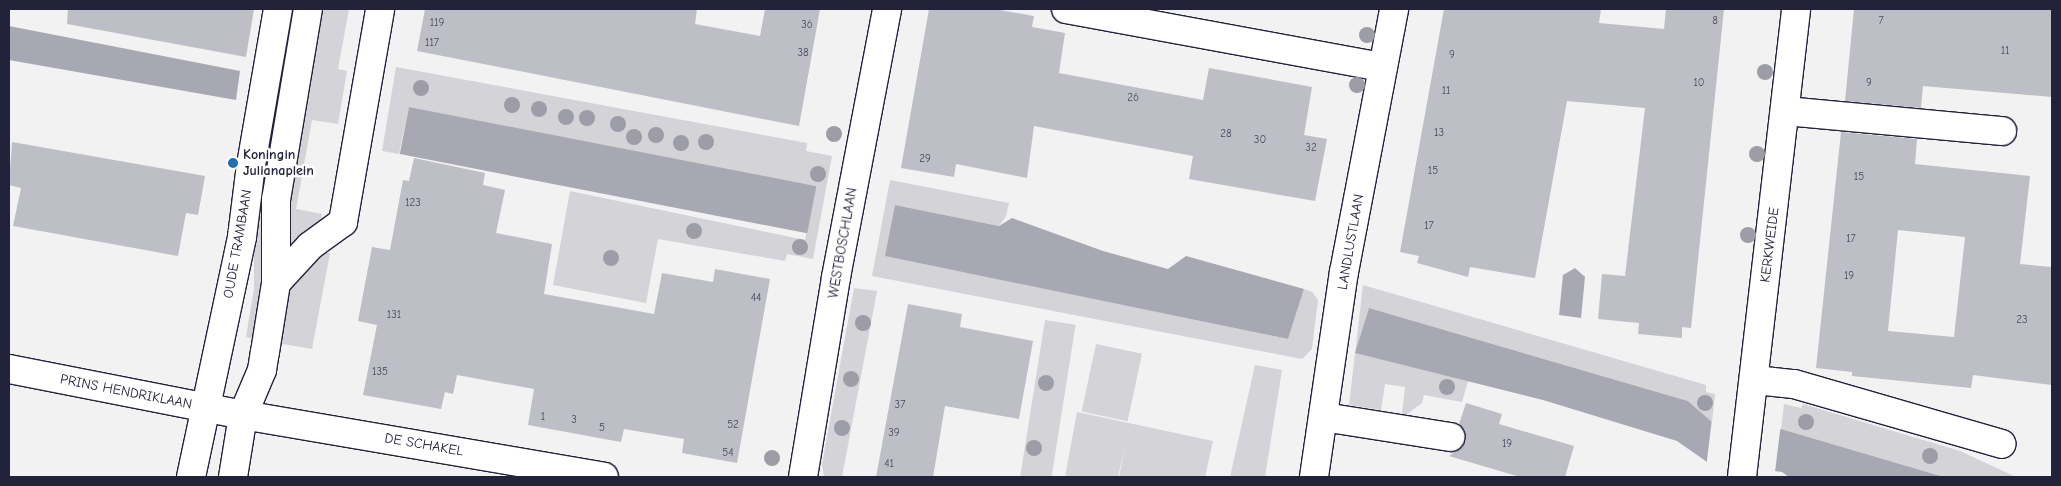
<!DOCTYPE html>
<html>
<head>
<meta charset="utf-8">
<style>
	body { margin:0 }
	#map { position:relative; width:2061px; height:486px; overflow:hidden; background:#f2f2f3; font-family:"Comic Neue",sans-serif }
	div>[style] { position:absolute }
	.green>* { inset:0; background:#d3d3d8; transform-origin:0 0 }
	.water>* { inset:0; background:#a8a8b2; transform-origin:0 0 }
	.pier>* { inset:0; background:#f2f2f3; transform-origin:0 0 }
	.building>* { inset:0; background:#bebec6 }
	.roads { filter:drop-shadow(1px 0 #22223b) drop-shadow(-1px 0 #22223b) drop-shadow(0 1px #22223b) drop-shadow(0 -1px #22223b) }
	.minor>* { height:28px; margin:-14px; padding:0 14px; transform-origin:14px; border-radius:14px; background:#fff }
	.tertiary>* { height:28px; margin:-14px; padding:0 14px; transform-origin:14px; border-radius:14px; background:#fff }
	.trees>* { width:16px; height:16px; margin:-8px; border-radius:50%; background:#9d9da8 }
	.dots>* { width:14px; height:14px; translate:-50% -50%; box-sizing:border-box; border:2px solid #fff; border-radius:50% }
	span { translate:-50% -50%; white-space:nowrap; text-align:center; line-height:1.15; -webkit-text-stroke:5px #fff; paint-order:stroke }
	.number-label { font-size:11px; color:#49495e }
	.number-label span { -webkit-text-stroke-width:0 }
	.poi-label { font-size:14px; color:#22223b; font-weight:700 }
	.left { translate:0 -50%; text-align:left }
	.street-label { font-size:14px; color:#22223b }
	.frame { position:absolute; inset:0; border:10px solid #22223b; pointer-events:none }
</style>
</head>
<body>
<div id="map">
	<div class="green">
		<i style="clip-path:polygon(288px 9px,300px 9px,261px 216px,265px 291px,257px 340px,246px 337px,254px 289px,254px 214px)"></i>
		<i style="clip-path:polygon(324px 9px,349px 9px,338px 69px,347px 71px,338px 124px,312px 120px,296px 209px,322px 214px,319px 227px,288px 247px,288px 194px,313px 45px)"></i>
		<i style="clip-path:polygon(396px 67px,807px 143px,806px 151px,832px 156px,813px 259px,787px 254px,785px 261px,658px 239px,646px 303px,553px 285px,570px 191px,805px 240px,815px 188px,409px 107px,399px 154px,382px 151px)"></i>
		<i style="clip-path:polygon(890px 180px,1009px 203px,1006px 216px,999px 226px,895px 205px,886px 256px,1288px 339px,1304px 289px,1312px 292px,1318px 300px,1312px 349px,1302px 359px,872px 276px)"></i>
		<i style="clip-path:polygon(323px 253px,330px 253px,312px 349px,277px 343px,286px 291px,298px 271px)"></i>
		<i style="clip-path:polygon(1363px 285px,1706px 385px,1706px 392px,1715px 394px,1712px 422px,1688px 401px,1369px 308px,1356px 353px,1468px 381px,1462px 402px,1424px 395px,1422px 403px,1406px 415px,1402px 414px,1405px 387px,1385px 384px,1381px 410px,1349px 405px)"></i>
		<i style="clip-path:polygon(854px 288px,877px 291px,842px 477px,824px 477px,822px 464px)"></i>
		<i style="left:1045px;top:320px;width:31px;height:159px;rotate:9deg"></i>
		<i style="left:1096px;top:344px;width:47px;height:69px;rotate:12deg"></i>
		<i style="clip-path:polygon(1255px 365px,1282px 370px,1265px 477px,1230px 477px)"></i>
		<i style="clip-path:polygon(1784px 404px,1801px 408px,1803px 404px,1960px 451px,2016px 477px,1944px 477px,1781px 429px)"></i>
		<i style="clip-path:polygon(1077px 412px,1213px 441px,1205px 477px,1119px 477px,1126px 441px,1118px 477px,1065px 477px)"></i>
	</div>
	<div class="water">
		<i style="clip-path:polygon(9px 26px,240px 71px,236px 100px,9px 60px)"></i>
		<i style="left:409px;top:107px;width:415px;height:48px;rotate:11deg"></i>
		<i style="clip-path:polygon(895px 205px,999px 226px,1012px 218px,1103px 251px,1168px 269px,1186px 256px,1304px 289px,1288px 339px,885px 256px)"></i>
		<i style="clip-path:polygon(1575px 268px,1585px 277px,1581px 318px,1559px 315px,1563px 275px)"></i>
		<i style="clip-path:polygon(1369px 308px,1688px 401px,1712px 422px,1781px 429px,1944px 477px,1789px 477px,1782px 472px,1707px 462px,1677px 441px,1543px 400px,1355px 353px)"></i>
	</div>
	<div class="pier">
		<i style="left:1712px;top:419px;width:69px;height:46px;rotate:7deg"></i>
	</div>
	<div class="building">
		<i style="clip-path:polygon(68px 9px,254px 9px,246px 57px,67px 24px)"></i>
		<i style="clip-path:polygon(425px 9px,697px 9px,695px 24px,760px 36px,765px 9px,820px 9px,799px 126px,417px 51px)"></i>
		<i style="clip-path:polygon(929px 9px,994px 9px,1034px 16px,1032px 27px,1065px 33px,1059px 73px,1203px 100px,1209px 68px,1312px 87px,1304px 135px,1327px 139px,1315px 201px,1189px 179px,1193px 156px,1034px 126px,1027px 178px,956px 164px,954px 177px,901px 168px)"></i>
		<i style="clip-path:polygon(1444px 9px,1601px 9px,1599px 23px,1664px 29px,1666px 9px,1724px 9px,1691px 328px,1682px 327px,1682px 338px,1638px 334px,1639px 323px,1598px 319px,1602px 274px,1625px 276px,1645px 108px,1567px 101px,1535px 278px,1470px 267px,1468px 277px,1417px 263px,1419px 256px,1400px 252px)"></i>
		<i style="clip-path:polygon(1854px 9px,2052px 9px,2052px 97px,1923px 86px,1921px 108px,1845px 101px)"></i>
		<i style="clip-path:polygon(evenodd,1841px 132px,1917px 139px,1915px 164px,2030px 176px,2020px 264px,2052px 267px,2052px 385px,1973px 375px,1971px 388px,1852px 376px,1852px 372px,1816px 368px,1841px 132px,1898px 230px,1965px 237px,1954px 337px,1888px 331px,1898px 230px)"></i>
		<i style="clip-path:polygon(12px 142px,205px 176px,198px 215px,186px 213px,178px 256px,13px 226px,21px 188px,9px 185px)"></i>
		<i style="clip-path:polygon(414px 158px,485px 173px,483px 185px,505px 190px,496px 233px,552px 244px,544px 294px,654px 314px,662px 273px,713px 282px,715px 269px,770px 279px,737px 463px,682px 453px,684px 439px,624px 429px,621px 442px,528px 425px,534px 389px,457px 375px,453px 394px,445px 392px,441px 409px,363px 395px,377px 325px,358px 321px,372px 247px,390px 250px,403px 180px,409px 181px)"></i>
		<i style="clip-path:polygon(908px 304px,962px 314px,960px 327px,1033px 341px,1019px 419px,945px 406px,933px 477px,876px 477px)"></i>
		<i style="clip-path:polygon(1466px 403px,1502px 414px,1499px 424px,1574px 446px,1565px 477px,1520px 477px,1449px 456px,1462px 447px,1465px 440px,1464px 431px,1459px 424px)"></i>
	</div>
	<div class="roads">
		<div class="minor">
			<i style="left:1066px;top:9px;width:322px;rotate:10.4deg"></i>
			<i style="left:1786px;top:111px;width:217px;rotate:5.3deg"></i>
			<i style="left:276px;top:283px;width:50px;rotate:-47.4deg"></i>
			<i style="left:310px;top:246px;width:41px;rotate:-36deg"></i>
			<i style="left:343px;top:222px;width:216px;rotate:-80.1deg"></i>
			<i style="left:9px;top:369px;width:238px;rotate:11.1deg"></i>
			<i style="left:243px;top:415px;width:366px;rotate:9.7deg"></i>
			<i style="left:1755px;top:380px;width:39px;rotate:6deg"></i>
			<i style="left:1794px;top:384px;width:216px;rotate:16.1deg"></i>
			<i style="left:1324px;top:417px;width:128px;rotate:9deg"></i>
			<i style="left:803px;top:477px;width:203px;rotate:-80.6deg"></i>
			<i style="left:836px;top:277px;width:273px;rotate:-79.2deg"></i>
			<i style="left:1314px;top:477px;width:207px;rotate:-81.7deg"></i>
			<i style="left:1344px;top:272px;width:268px;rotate:-79.2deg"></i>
			<i style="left:1742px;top:477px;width:471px;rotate:-83.4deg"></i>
		</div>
		<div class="tertiary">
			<i style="left:191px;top:477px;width:245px;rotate:-78deg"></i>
			<i style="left:242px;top:237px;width:73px;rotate:-82.9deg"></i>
			<i style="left:251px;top:165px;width:158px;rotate:-80.2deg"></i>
			<i style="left:233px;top:477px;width:63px;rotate:-80.8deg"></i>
			<i style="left:243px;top:415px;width:49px;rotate:-67.1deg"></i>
			<i style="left:262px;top:370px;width:18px;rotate:-81deg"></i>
			<i style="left:265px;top:352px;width:70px;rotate:-80.9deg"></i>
			<i style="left:276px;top:283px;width:83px;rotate:-90deg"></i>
			<i style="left:276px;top:200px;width:194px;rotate:-80.5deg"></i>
		</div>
	</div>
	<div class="trees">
		<i style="left:1367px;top:35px"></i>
		<i style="left:1765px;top:72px"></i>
		<i style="left:1357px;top:85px"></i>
		<i style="left:421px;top:88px"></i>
		<i style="left:512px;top:105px"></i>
		<i style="left:539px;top:109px"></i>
		<i style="left:566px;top:117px"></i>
		<i style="left:587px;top:118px"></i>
		<i style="left:618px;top:124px"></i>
		<i style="left:834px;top:134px"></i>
		<i style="left:656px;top:135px"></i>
		<i style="left:634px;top:137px"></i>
		<i style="left:706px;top:142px"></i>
		<i style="left:681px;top:143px"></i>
		<i style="left:1757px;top:154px"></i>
		<i style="left:818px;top:174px"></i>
		<i style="left:694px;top:231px"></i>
		<i style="left:1748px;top:235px"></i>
		<i style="left:800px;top:247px"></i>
		<i style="left:611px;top:258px"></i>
		<i style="left:863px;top:323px"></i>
		<i style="left:851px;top:379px"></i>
		<i style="left:1046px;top:383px"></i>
		<i style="left:1447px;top:387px"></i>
		<i style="left:1705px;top:403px"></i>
		<i style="left:1806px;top:422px"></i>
		<i style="left:842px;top:428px"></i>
		<i style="left:1034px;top:448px"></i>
		<i style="left:1930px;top:456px"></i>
		<i style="left:772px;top:458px"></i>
	</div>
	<div class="dots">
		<i style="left:233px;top:163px;background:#1f6fb2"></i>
	</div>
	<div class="number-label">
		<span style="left:1715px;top:21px">8</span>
		<span style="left:1881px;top:21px">7</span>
		<span style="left:437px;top:23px">119</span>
		<span style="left:807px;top:25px">36</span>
		<span style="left:432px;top:43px">117</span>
		<span style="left:2005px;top:51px">11</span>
		<span style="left:803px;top:53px">38</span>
		<span style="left:1452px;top:55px">9</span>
		<span style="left:1699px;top:83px">10</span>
		<span style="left:1869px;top:83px">9</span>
		<span style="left:1446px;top:91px">11</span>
		<span style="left:1133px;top:98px">26</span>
		<span style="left:1439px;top:133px">13</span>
		<span style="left:1226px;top:134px">28</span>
		<span style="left:1260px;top:140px">30</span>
		<span style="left:1311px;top:148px">32</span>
		<span style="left:925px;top:159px">29</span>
		<span style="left:1433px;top:171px">15</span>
		<span style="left:1859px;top:177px">15</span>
		<span style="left:413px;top:203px">123</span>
		<span style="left:1429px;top:226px">17</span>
		<span style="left:1851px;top:239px">17</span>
		<span style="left:1849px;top:276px">19</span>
		<span style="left:756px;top:298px">44</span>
		<span style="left:394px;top:315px">131</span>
		<span style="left:2022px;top:320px">23</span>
		<span style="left:380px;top:372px">135</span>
		<span style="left:900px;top:405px">37</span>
		<span style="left:543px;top:417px">1</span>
		<span style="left:574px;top:420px">3</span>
		<span style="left:733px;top:425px">52</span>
		<span style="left:602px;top:428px">5</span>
		<span style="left:894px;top:433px">39</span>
		<span style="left:1507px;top:444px">19</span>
		<span style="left:728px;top:453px">54</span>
		<span style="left:889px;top:464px">41</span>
	</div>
	<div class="poi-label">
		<span class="left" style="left:243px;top:163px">Koningin<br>Julianaplein</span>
	</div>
	<div class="street-label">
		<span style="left:1351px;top:242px;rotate:-80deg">LANDLUSTLAAN</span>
		<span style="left:843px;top:243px;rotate:-80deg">WESTBOSCHLAAN</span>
		<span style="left:238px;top:244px;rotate:-80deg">OUDE TRAMBAAN</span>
		<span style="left:1770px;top:245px;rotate:-83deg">KERKWEIDE</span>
		<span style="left:126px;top:392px;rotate:11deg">PRINS HENDRIKLAAN</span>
		<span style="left:424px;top:445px;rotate:10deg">DE SCHAKEL</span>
	</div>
	<div class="frame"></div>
</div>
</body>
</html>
